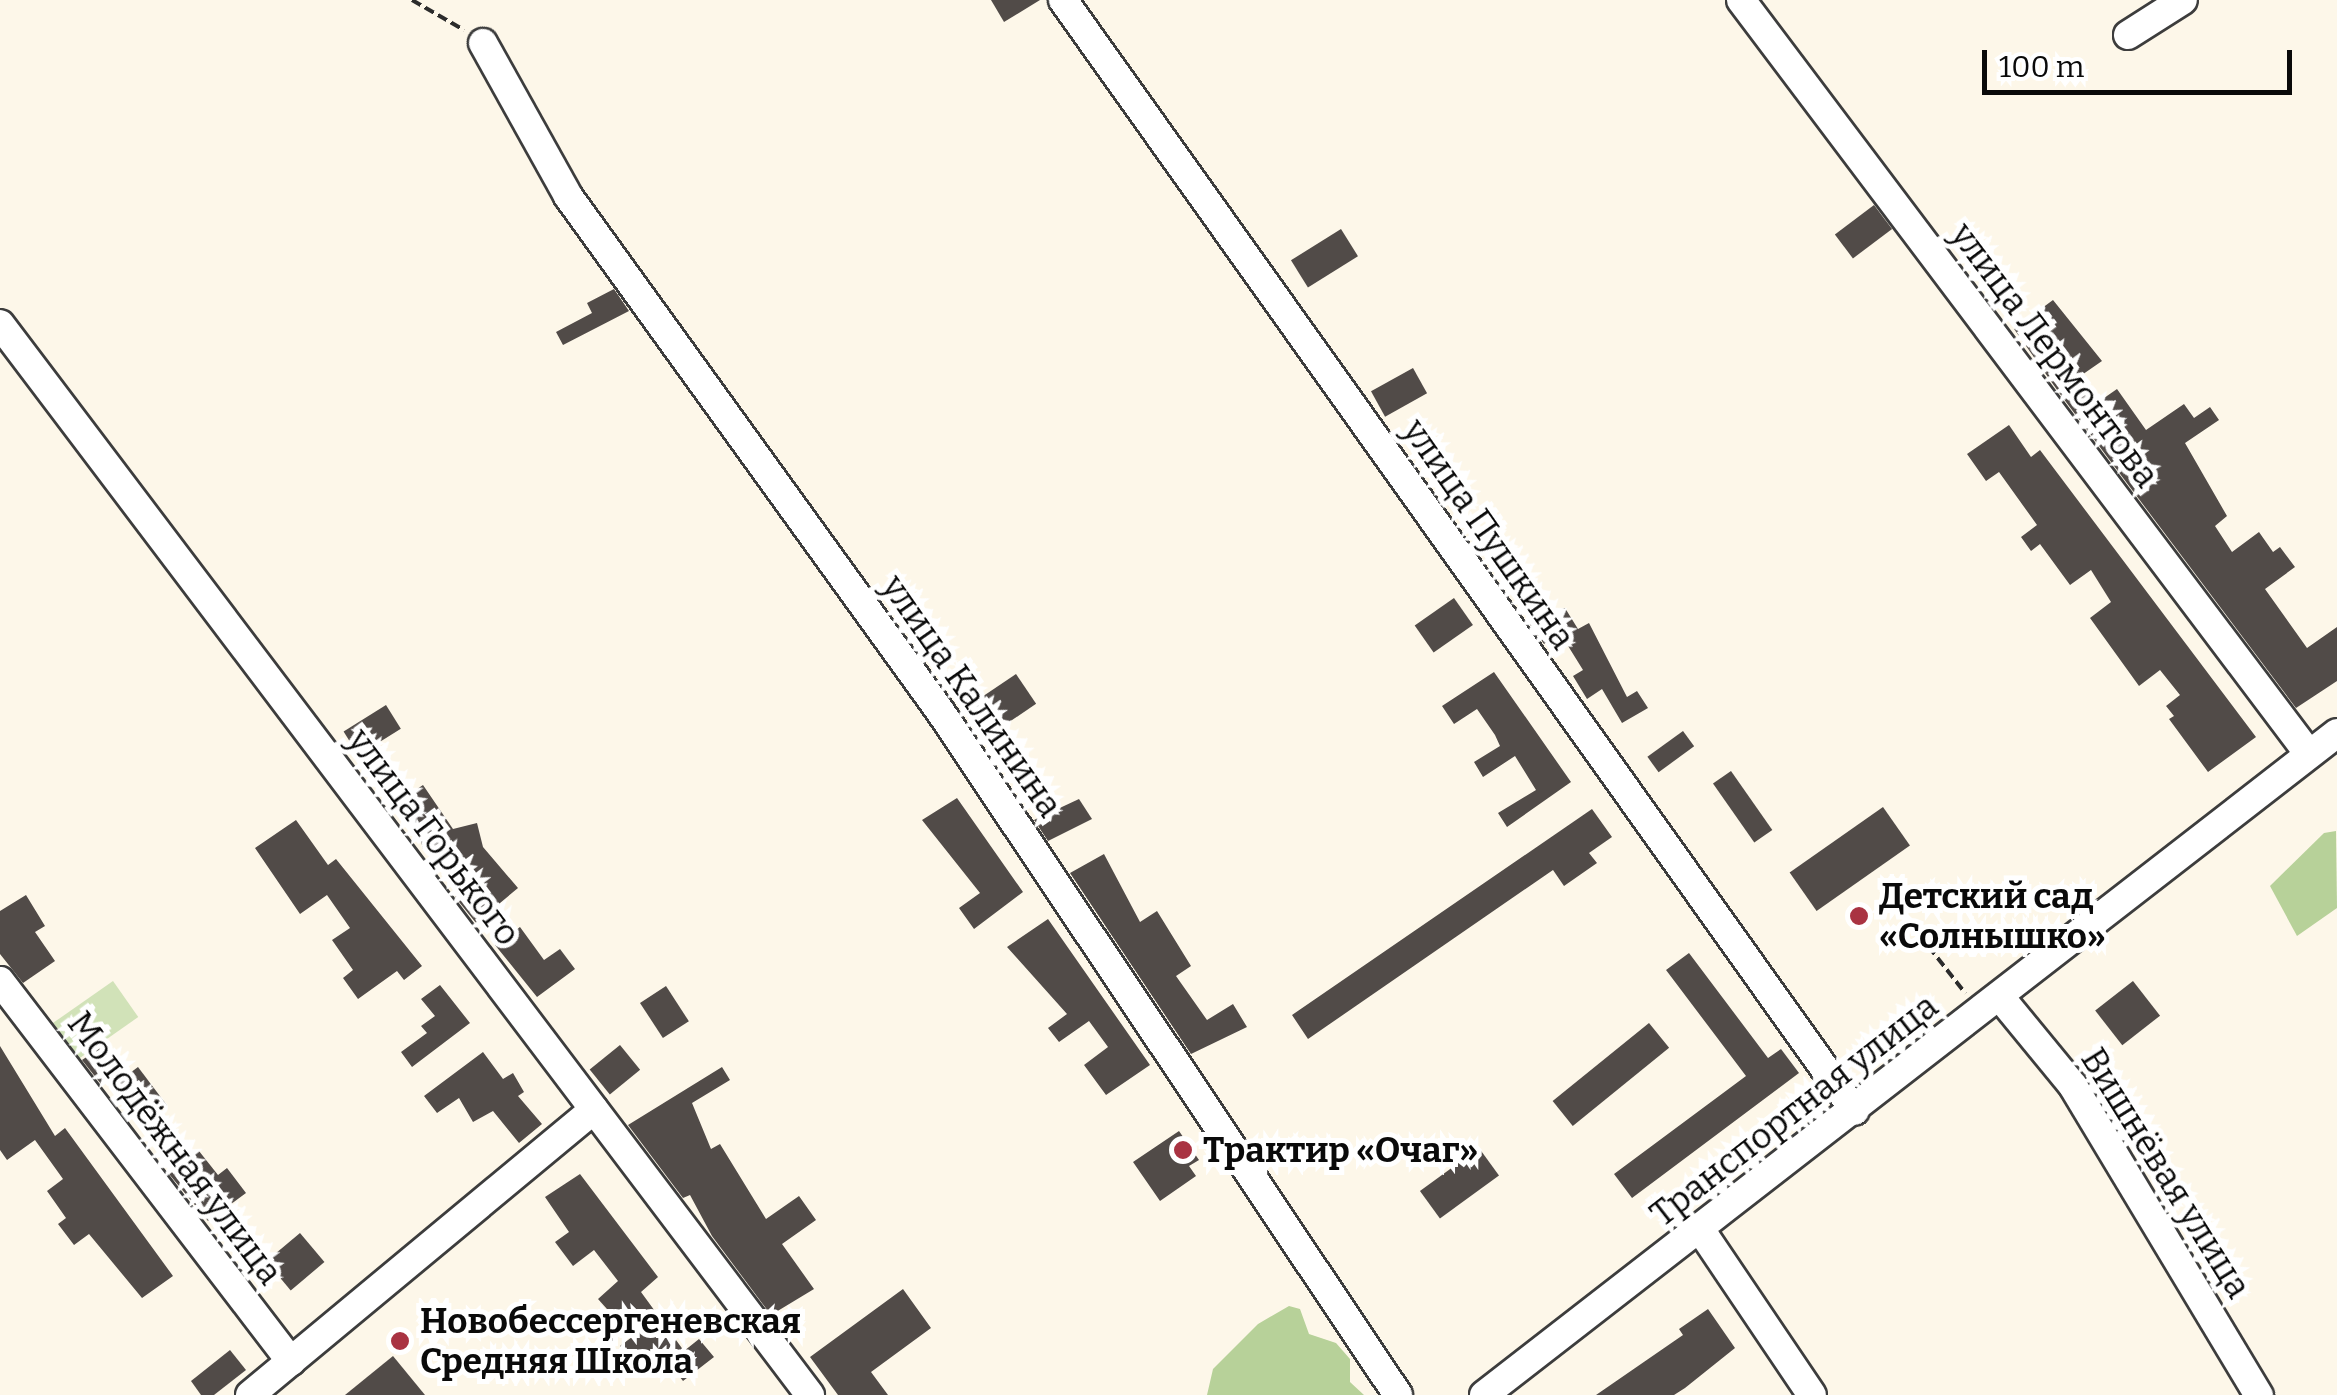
<!DOCTYPE html>
<html>
<head>
<meta charset="utf-8">
<style>
	body { margin:0 }
	#map { position:relative; width:2337px; height:1395px; overflow:hidden; background:#fdf7e9; font-family:Bitter,serif }
	div>[style] { position:absolute }
	.green>* { inset:0; background:#d1e2b8; transform-origin:0 0 }
	.forest>* { inset:0; background:#b7d199 }
	.building>* { inset:0; background:#514b48; transform-origin:0 0 }
	.path>* { height:4px; margin-top:-2px; transform-origin:0; background:repeating-linear-gradient(90deg,#2c2c2c 0 10px,transparent 0 15px) }
	.roads { filter:drop-shadow(2px 0 #3d3d3d) drop-shadow(-2px 0 #3d3d3d) drop-shadow(0 2px #3d3d3d) drop-shadow(0 -2px #3d3d3d) }
	.minor>* { height:28px; margin:-14px; padding:0 14px; transform-origin:14px; border-radius:14px; background:#fff }
	.dots>* { width:28px; height:28px; translate:-50% -50%; box-sizing:border-box; border:5px solid #fff; border-radius:50% }
	span { translate:-50% -50%; white-space:nowrap; text-align:center; line-height:1.15; -webkit-text-stroke:10px #fff; paint-order:stroke }
	.street-label { font-size:35px; color:#0a0a0a }
	.poi-label { font-size:35px; color:#0a0a0a; font-weight:700 }
	.left { translate:0 -50%; text-align:left }
	.scale { position:absolute; left:1982px; top:50px; width:310px; height:45px; box-sizing:border-box; border:5px solid #0a0a0a; border-top:0; padding-left:12px; font-size:30px; line-height:35px; white-space:nowrap; color:#0a0a0a; -webkit-text-stroke:8px #fff; paint-order:stroke }
</style>
</head>
<body>
<div id="map">
	<div class="green">
		<i style="left:113px;top:981px;width:44px;height:73px;rotate:55deg"></i>
	</div>
	<div class="forest">
		<i style="clip-path:polygon(2336px 831px,2337px 908px,2297px 936px,2270px 886px,2324px 833px)"></i>
		<i style="clip-path:polygon(1289px 1306px,1300px 1309px,1309px 1334px,1336px 1343px,1350px 1359px,1350px 1382px,1364px 1395px,1207px 1395px,1213px 1369px,1258px 1324px)"></i>
	</div>
	<div class="building">
		<i style="clip-path:polygon(991px 0,1040px 0,1004px 22px)"></i>
		<i style="left:1874px;top:205px;width:30px;height:49px;rotate:53deg"></i>
		<i style="left:1341px;top:229px;width:32px;height:59px;rotate:58deg"></i>
		<i style="clip-path:polygon(614px 289px,629px 311px,563px 345px,556px 332px,592px 313px,587px 303px)"></i>
		<i style="clip-path:polygon(2053px 300px,2102px 361px,2076px 379px,2094px 405px,2117px 389px,2146px 430px,2184px 404px,2194px 418px,2210px 407px,2219px 420px,2185px 443px,2227px 516px,2215px 526px,2232px 552px,2259px 532px,2273px 552px,2280px 547px,2295px 567px,2265px 589px,2307px 648px,2337px 627px,2337px 681px,2296px 708px,2060px 394px,2014px 329px)"></i>
		<i style="left:1413px;top:368px;width:29px;height:48px;rotate:61deg"></i>
		<i style="clip-path:polygon(2009px 425px,2031px 457px,2040px 450px,2256px 737px,2208px 772px,2169px 719px,2174px 716px,2166px 706px,2180px 695px,2160px 670px,2139px 686px,2090px 618px,2111px 602px,2091px 570px,2070px 585px,2040px 544px,2031px 551px,2021px 537px,2037px 525px,1999px 472px,1986px 481px,1967px 454px)"></i>
		<i style="left:1454px;top:598px;width:33px;height:48px;rotate:55deg"></i>
		<i style="clip-path:polygon(1565px 608px,1578px 629px,1589px 623px,1627px 697px,1637px 691px,1648px 708px,1622px 723px,1602px 689px,1587px 699px,1573px 676px,1583px 670px,1560px 633px,1544px 644px,1528px 622px)"></i>
		<i style="clip-path:polygon(1494px 672px,1571px 782px,1507px 827px,1498px 813px,1536px 790px,1515px 756px,1483px 777px,1474px 762px,1500px 746px,1495px 735px,1477px 709px,1454px 724px,1442px 706px)"></i>
		<i style="left:1016px;top:674px;width:36px;height:64px;rotate:56deg"></i>
		<i style="left:386px;top:705px;width:28px;height:50px;rotate:58deg"></i>
		<i style="left:1683px;top:731px;width:19px;height:44px;rotate:54deg"></i>
		<i style="left:1731px;top:771px;width:72px;height:22px;rotate:55deg"></i>
		<i style="clip-path:polygon(423px 785px,453px 829px,477px 823px,483px 847px,518px 888px,476px 923px,455px 897px,477px 879px,450px 842px,423px 849px,417px 827px,410px 832px,392px 806px)"></i>
		<i style="clip-path:polygon(957px 798px,1023px 892px,974px 929px,959px 908px,980px 893px,922px 820px)"></i>
		<i style="clip-path:polygon(1079px 799px,1092px 819px,1048px 841px,1034px 820px)"></i>
		<i style="left:1883px;top:807px;width:47px;height:114px;rotate:55deg"></i>
		<i style="clip-path:polygon(1592px 809px,1612px 837px,1589px 853px,1597px 863px,1564px 886px,1553px 870px,1308px 1039px,1292px 1015px)"></i>
		<i style="clip-path:polygon(296px 820px,328px 865px,336px 859px,422px 966px,404px 980px,397px 971px,358px 999px,343px 978px,353px 970px,332px 940px,350px 928px,327px 895px,300px 914px,255px 848px)"></i>
		<i style="clip-path:polygon(1104px 854px,1140px 922px,1157px 911px,1191px 966px,1176px 976px,1207px 1020px,1233px 1004px,1247px 1027px,1191px 1054px,1070px 873px)"></i>
		<i style="clip-path:polygon(26px 895px,45px 926px,35px 932px,55px 961px,23px 983px,0 954px,0 911px)"></i>
		<i style="clip-path:polygon(1048px 919px,1150px 1065px,1106px 1095px,1084px 1065px,1108px 1047px,1089px 1021px,1059px 1042px,1048px 1028px,1067px 1014px,1007px 947px)"></i>
		<i style="clip-path:polygon(520px 927px,544px 960px,560px 949px,575px 969px,537px 997px,495px 945px)"></i>
		<i style="clip-path:polygon(1689px 953px,1768px 1058px,1781px 1049px,1799px 1073px,1632px 1198px,1614px 1174px,1746px 1076px,1666px 970px)"></i>
		<i style="left:2133px;top:981px;width:44px;height:48px;rotate:52deg"></i>
		<i style="clip-path:polygon(440px 985px,470px 1023px,412px 1067px,401px 1052px,427px 1033px,421px 1026px,435px 1016px,421px 999px)"></i>
		<i style="left:666px;top:986px;width:42px;height:31px;rotate:57deg"></i>
		<i style="left:1649px;top:1023px;width:32px;height:124px;rotate:51deg"></i>
		<i style="left:620px;top:1045px;width:32px;height:39px;rotate:51deg"></i>
		<i style="clip-path:polygon(0 1046px,55px 1136px,65px 1128px,173px 1276px,142px 1298px,89px 1234px,74px 1245px,58px 1224px,66px 1218px,47px 1191px,63px 1179px,35px 1140px,7px 1160px,0 1150px)"></i>
		<i style="clip-path:polygon(100px 1048px,116px 1073px,101px 1084px,82px 1060px)"></i>
		<i style="clip-path:polygon(483px 1052px,503px 1079px,513px 1073px,524px 1092px,518px 1096px,542px 1124px,519px 1143px,493px 1111px,473px 1122px,459px 1098px,437px 1113px,424px 1096px)"></i>
		<i style="left:138px;top:1067px;width:48px;height:33px;rotate:53deg"></i>
		<i style="clip-path:polygon(722px 1067px,730px 1080px,692px 1103px,711px 1149px,720px 1144px,766px 1219px,799px 1196px,816px 1220px,782px 1244px,814px 1289px,771px 1315px,712px 1236px,690px 1195px,683px 1198px,628px 1125px)"></i>
		<i style="clip-path:polygon(1179px 1131px,1199px 1160px,1189px 1166px,1196px 1176px,1160px 1201px,1133px 1162px)"></i>
		<i style="left:1479px;top:1148px;width:34px;height:73px;rotate:54deg"></i>
		<i style="clip-path:polygon(199px 1151px,218px 1175px,227px 1168px,246px 1193px,208px 1221px,169px 1174px)"></i>
		<i style="clip-path:polygon(580px 1174px,658px 1277px,641px 1292px,684px 1351px,699px 1339px,714px 1357px,683px 1381px,658px 1349px,634px 1366px,620px 1346px,632px 1337px,598px 1299px,618px 1281px,594px 1250px,573px 1266px,555px 1242px,569px 1232px,545px 1197px)"></i>
		<i style="left:300px;top:1233px;width:38px;height:44px;rotate:50deg"></i>
		<i style="clip-path:polygon(903px 1289px,931px 1328px,871px 1372px,888px 1395px,838px 1395px,810px 1357px)"></i>
		<i style="clip-path:polygon(1708px 1309px,1735px 1348px,1685px 1388px,1674px 1395px,1596px 1395px,1683px 1335px,1679px 1329px)"></i>
		<i style="clip-path:polygon(230px 1350px,246px 1370px,214px 1395px,201px 1395px,191px 1381px)"></i>
		<i style="clip-path:polygon(393px 1356px,425px 1395px,345px 1395px)"></i>
	</div>
	<div class="path">
		<i style="left:412px;top:0;width:60px;rotate:30deg"></i>
		<i style="left:1882px;top:887px;width:135px;rotate:51.9deg"></i>
	</div>
	<div class="roads">
		<div class="minor">
			<i style="left:1063px;top:0;width:1364px;rotate:54.52deg"></i>
			<i style="left:1741px;top:0;width:944px;rotate:53.01deg"></i>
			<i style="left:2128px;top:35px;width:65px;rotate:-32.5deg"></i>
			<i style="left:483px;top:43px;width:175px;rotate:60.9deg"></i>
			<i style="left:568px;top:196px;width:635px;rotate:54.16deg"></i>
			<i style="left:940px;top:711px;width:823px;rotate:56.19deg"></i>
			<i style="left:0;top:324px;width:1343px;rotate:52.9deg"></i>
			<i style="left:0;top:981px;width:479px;rotate:52.6deg"></i>
			<i style="left:2000px;top:997px;width:115px;rotate:50.6deg"></i>
			<i style="left:2073px;top:1086px;width:361px;rotate:59deg"></i>
			<i style="left:1700px;top:1229px;width:200px;rotate:56deg"></i>
			<i style="left:250px;top:1395px;width:447px;rotate:-39.7deg"></i>
			<i style="left:1484px;top:1395px;width:1080px;rotate:-37.81deg"></i>
		</div>
	</div>
	<div class="dots">
		<i style="left:1859px;top:916px;background:#a93342"></i>
		<i style="left:1183px;top:1150px;background:#a93342"></i>
		<i style="left:400px;top:1341px;background:#a93342"></i>
	</div>
	<div class="street-label">
		<span style="left:2055px;top:355px;rotate:53deg">улица Лермонтова</span>
		<span style="left:1489px;top:534px;rotate:55deg">улица Пушкина</span>
		<span style="left:972px;top:696px;rotate:55deg">улица Калинина</span>
		<span style="left:434px;top:837px;rotate:53deg">улица Горького</span>
		<span style="left:1794px;top:1110px;rotate:-38deg">Транспортная улица</span>
		<span style="left:175px;top:1148px;rotate:53deg">Молодёжная улица</span>
		<span style="left:2166px;top:1173px;rotate:58deg">Вишнёвая улица</span>
	</div>
	<div class="poi-label">
		<span class="left" style="left:1879px;top:916px">Детский сад<br>«Солнышко»</span>
		<span class="left" style="left:1203px;top:1150px">Трактир «Очаг»</span>
		<span class="left" style="left:420px;top:1341px">Новобессергеневская<br>Средняя Школа</span>
	</div>
	<div class="scale">100 m</div>
</div>
</body>
</html>
